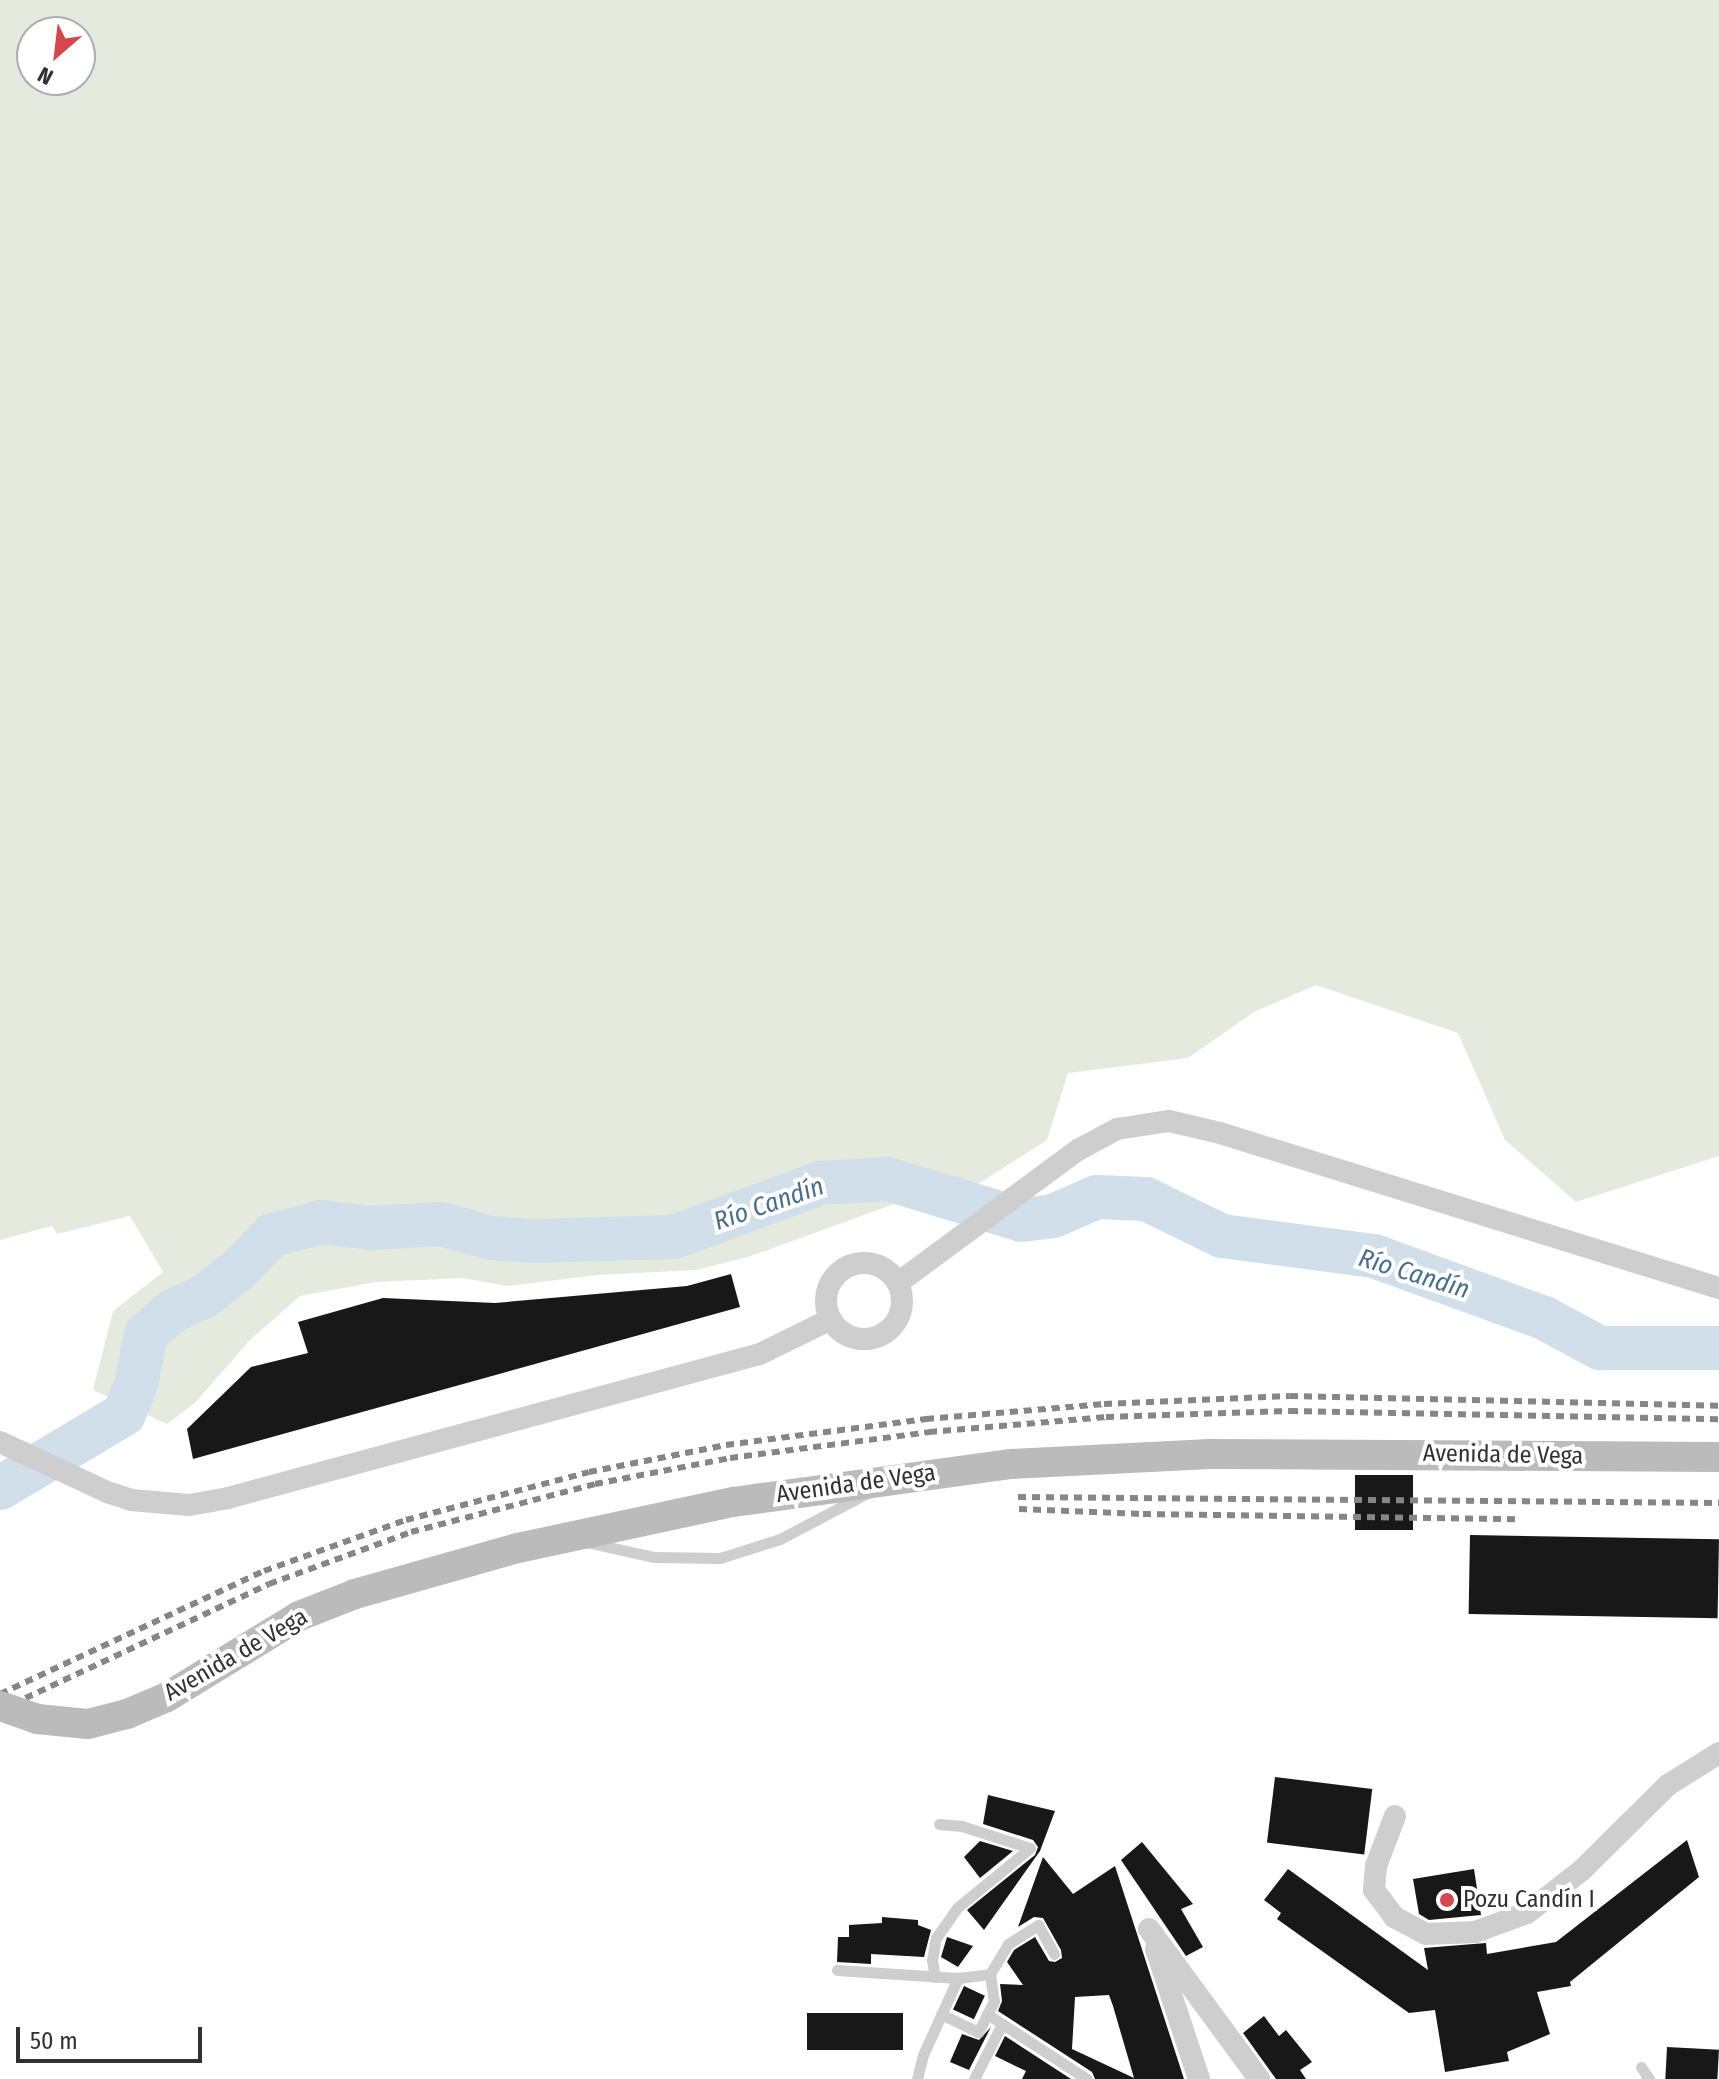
<!DOCTYPE html>
<html>
<head>
<meta charset="utf-8">
<style>
	body { margin:0 }
	#map { position:relative; width:1719px; height:2079px; overflow:hidden; background:#fff; font-family:"Fira Sans Condensed",sans-serif }
	div>[style] { position:absolute }
	.green>* { inset:0; background:#e4eade }
	.river>* { height:44px; margin:-22px; padding:0 22px; transform-origin:22px; border-radius:22px; background:#d0dfea }
	.building>* { inset:0; background:#181818; transform-origin:0 0 }
	.lane>* { height:11px; margin:-5.5px; padding:0 5.5px; transform-origin:5.5px; border-radius:5.5px; background:#cecece }
	.street>* { height:22px; margin:-11px; padding:0 11px; transform-origin:11px; border-radius:11px; background:#cecece }
	.street>.ring { margin:-11px; padding:0; box-sizing:content-box; background:none; border:22px solid #cecece; border-radius:50% }
	.secondary>* { height:30px; margin:-15px; padding:0 15px; transform-origin:15px; border-radius:15px; background:#bbb }
	.rail>* { height:6px; margin-top:-3px; transform-origin:0; background:repeating-linear-gradient(90deg,#868686 0 8px,transparent 0 14px) }
	.secondary-bridge>* { height:30px; margin:-15px; padding:0 15px; transform-origin:15px; border-radius:15px; background:#bbb }
	.dots>* { width:22px; height:22px; translate:-50% -50%; box-sizing:border-box; border:4px solid #fff; border-radius:50% }
	span { translate:-50% -50%; white-space:nowrap; text-align:center; line-height:1.15; -webkit-text-stroke:8px #fff; paint-order:stroke }
	.street-label { font-size:24px; color:#313131 }
	.poi-label { font-size:24px; color:#313131 }
	.left { translate:0 -50%; text-align:left }
	.water-label { font-size:26px; color:#466e8c; font-style:italic }
	.north { position:absolute; left:16px; top:16px; width:80px; height:80px; box-sizing:border-box; background:#fff; border:2px solid #adadad; border-radius:50%; rotate:208deg; font-size:22px; font-weight:700; line-height:32px; text-align:center; color:#313131 }
	.north::after { content:''; display:block; margin:auto; width:28px; height:36px; background:#d5474c; clip-path:polygon(50% 0,100% 100%,50% 72%,0 100%) }
	.scale { position:absolute; left:16px; top:2027px; width:186px; height:36px; box-sizing:border-box; border:4px solid #313131; border-top:0; padding-left:10px; font-size:24px; line-height:28px; white-space:nowrap; color:#313131; -webkit-text-stroke:6px #fff; paint-order:stroke }
</style>
</head>
<body>
<div id="map">
	<div class="green">
		<i style="clip-path:polygon(evenodd,0 0,1719px 0,1719px 1156px,1576px 1202px,1505px 1140px,1458px 1033px,1316px 985px,1254px 1012px,1188px 1058px,1068px 1073px,1047px 1140px,975px 1186px,897px 1203px,748px 1257px,696px 1270px,597px 1275px,507px 1286px,463px 1278px,376px 1282px,300px 1296px,249px 1341px,195px 1403px,167px 1424px,93px 1390px,113px 1311px,163px 1272px,130px 1216px,57px 1234px,52px 1226px,0 1240px,0 0,32px 32px,80px 32px,80px 80px,32px 80px,32px 32px)"></i>
	</div>
	<div class="river">
		<i style="left:0;top:1488px;width:144px;rotate:-30.8deg"></i>
		<i style="left:124px;top:1414px;width:31px;rotate:-68deg"></i>
		<i style="left:136px;top:1385px;width:52px;rotate:-78.9deg"></i>
		<i style="left:146px;top:1334px;width:35px;rotate:-41deg"></i>
		<i style="left:172px;top:1311px;width:36px;rotate:-24deg"></i>
		<i style="left:205px;top:1296px;width:45px;rotate:-38.7deg"></i>
		<i style="left:240px;top:1268px;width:46px;rotate:-45.9deg"></i>
		<i style="left:272px;top:1235px;width:52px;rotate:-14.6deg"></i>
		<i style="left:322px;top:1222px;width:50px;rotate:6.8deg"></i>
		<i style="left:372px;top:1228px;width:69px;rotate:-3.3deg"></i>
		<i style="left:441px;top:1224px;width:52px;rotate:15.6deg"></i>
		<i style="left:491px;top:1238px;width:41px;rotate:4.2deg"></i>
		<i style="left:532px;top:1241px;width:142px;rotate:-1.6deg"></i>
		<i style="left:674px;top:1237px;width:157px;rotate:-20.2deg"></i>
		<i style="left:821px;top:1183px;width:67px;rotate:-3.4deg"></i>
		<i style="left:888px;top:1179px;width:140px;rotate:17deg"></i>
		<i style="left:1022px;top:1220px;width:31px;rotate:-7deg"></i>
		<i style="left:1053px;top:1216px;width:48px;rotate:-23.4deg"></i>
		<i style="left:1097px;top:1197px;width:49px;rotate:2.3deg"></i>
		<i style="left:1146px;top:1199px;width:85px;rotate:26deg"></i>
		<i style="left:1222px;top:1236px;width:153px;rotate:7.5deg"></i>
		<i style="left:1374px;top:1256px;width:181px;rotate:20deg"></i>
		<i style="left:1544px;top:1318px;width:64px;rotate:28.2deg"></i>
		<i style="left:1600px;top:1348px;width:119px"></i>
	</div>
	<div class="building">
		<i style="clip-path:polygon(731px 1274px,740px 1307px,193px 1459px,187px 1429px,251px 1367px,308px 1353px,298px 1322px,383px 1298px,495px 1303px,687px 1286px)"></i>
		<i style="left:1413px;top:1475px;width:55px;height:58px;rotate:90deg"></i>
		<i style="left:1470px;top:1535px;width:249px;height:79px;rotate:1deg"></i>
		<i style="left:1275px;top:1777px;width:98px;height:66px;rotate:7deg"></i>
		<i style="clip-path:polygon(988px 1795px,1055px 1811px,1040px 1851px,984px 1930px,967px 1910px,1035px 1855px,1038px 1847px,1033px 1840px,983px 1824px)"></i>
		<i style="clip-path:polygon(1687px 1840px,1699px 1877px,1570px 1982px,1571px 1986px,1537px 1992px,1550px 2034px,1507px 2052px,1509px 2061px,1445px 2072px,1435px 2010px,1409px 2013px,1277px 1919px,1281px 1913px,1264px 1900px,1288px 1869px,1428px 1970px,1424px 1948px,1486px 1943px,1487px 1954px,1556px 1942px)"></i>
		<i style="clip-path:polygon(980px 1841px,1013px 1851px,980px 1878px,964px 1857px)"></i>
		<i style="clip-path:polygon(1142px 1842px,1193px 1904px,1181px 1909px,1203px 1947px,1186px 1956px,1121px 1860px)"></i>
		<i style="clip-path:polygon(evenodd,1043px 1857px,1073px 1894px,1115px 1866px,1184px 2079px,1095px 2079px,1092px 2072px,998px 2011px,1002px 2001px,1000px 1984px,1023px 1985px,1007px 1962px,1014px 1950px,1035px 1937px,1049px 1961px,1055px 1962px,1062px 1958px,1061px 1950px,1043px 1918px,1034px 1917px,1018px 1927px,1043px 1857px,1109px 1995px,1113px 2006px,1134px 2078px,1072px 2049px,1075px 1997px,1109px 1995px)"></i>
		<i style="clip-path:polygon(1474px 1869px,1481px 1915px,1429px 1920px,1419px 1914px,1413px 1879px)"></i>
		<i style="clip-path:polygon(882px 1917px,918px 1920px,918px 1925px,931px 1930px,924px 1957px,871px 1954px,871px 1964px,837px 1962px,838px 1937px,849px 1937px,849px 1925px,882px 1923px)"></i>
		<i style="clip-path:polygon(947px 1937px,973px 1946px,958px 1967px,941px 1957px)"></i>
		<i style="left:964px;top:1986px;width:23px;height:26px;rotate:25deg"></i>
		<i style="left:807px;top:2013px;width:96px;height:37px"></i>
		<i style="clip-path:polygon(1264px 2016px,1279px 2036px,1286px 2030px,1312px 2062px,1300px 2070px,1306px 2079px,1276px 2079px,1243px 2033px)"></i>
		<i style="clip-path:polygon(991px 2027px,969px 2070px,950px 2062px,962px 2034px,979px 2040px)"></i>
		<i style="clip-path:polygon(1005px 2036px,1071px 2079px,1022px 2079px,1026px 2071px,995px 2056px)"></i>
		<i style="left:1667px;top:2047px;width:52px;height:32px;rotate:3deg"></i>
	</div>
	<div class="lane">
		<i style="left:586px;top:1542px;width:70px;rotate:12.4deg"></i>
		<i style="left:654px;top:1557px;width:66px;rotate:0.9deg"></i>
		<i style="left:720px;top:1558px;width:63px;rotate:-17.6deg"></i>
		<i style="left:780px;top:1539px;width:101px;rotate:-27.8deg"></i>
		<i style="left:837px;top:1970px;width:121px;rotate:3.8deg"></i>
		<i style="left:958px;top:1978px;width:32px;rotate:-7deg"></i>
		<i style="left:990px;top:1974px;width:27px;rotate:82deg"></i>
		<i style="left:994px;top:2001px;width:35px;rotate:117deg"></i>
		<i style="left:978px;top:2032px;width:41px;rotate:-154.1deg"></i>
		<i style="left:990px;top:1974px;width:35px;rotate:-59deg"></i>
		<i style="left:1008px;top:1944px;width:36px;rotate:-32deg"></i>
		<i style="left:1038px;top:1925px;width:33px;rotate:61deg"></i>
		<i style="left:935px;top:1977px;width:17px;rotate:-100deg"></i>
		<i style="left:932px;top:1960px;width:22px;rotate:-80deg"></i>
		<i style="left:936px;top:1938px;width:38px;rotate:-55deg"></i>
		<i style="left:958px;top:1907px;width:93px;rotate:-39.3deg"></i>
		<i style="left:1030px;top:1848px;width:71px;rotate:-162.1deg"></i>
		<i style="left:962px;top:1826px;width:23px;rotate:-175deg"></i>
		<i style="left:987px;top:2014px;width:119px;rotate:33deg"></i>
		<i style="left:1641px;top:2067px;width:14px;rotate:56deg"></i>
		<i style="left:917px;top:2079px;width:25px;rotate:-76deg"></i>
		<i style="left:923px;top:2055px;width:85px;rotate:-65.6deg"></i>
		<i style="left:974px;top:2079px;width:62px;rotate:-63deg"></i>
	</div>
	<div class="street">
		<i class="ring" style="left:826px;top:1263px;width:54px;height:54px"></i>
		<i style="left:898px;top:1283px;width:224px;rotate:-36.5deg"></i>
		<i style="left:1078px;top:1150px;width:44px;rotate:-28.3deg"></i>
		<i style="left:1117px;top:1129px;width:53px;rotate:-8.7deg"></i>
		<i style="left:1169px;top:1121px;width:52px;rotate:13.2deg"></i>
		<i style="left:1220px;top:1133px;width:523px;rotate:17.26deg"></i>
		<i style="left:0;top:1442px;width:118px;rotate:25deg"></i>
		<i style="left:107px;top:1492px;width:25px;rotate:18deg"></i>
		<i style="left:131px;top:1500px;width:58px;rotate:4.9deg"></i>
		<i style="left:189px;top:1505px;width:40px;rotate:-10deg"></i>
		<i style="left:228px;top:1498px;width:551px;rotate:-15.15deg"></i>
		<i style="left:760px;top:1354px;width:79px;rotate:-26.2deg"></i>
		<i style="left:1395px;top:1816px;width:53px;rotate:110.8deg"></i>
		<i style="left:1376px;top:1866px;width:24px;rotate:95deg"></i>
		<i style="left:1374px;top:1890px;width:34px;rotate:53deg"></i>
		<i style="left:1394px;top:1917px;width:36px;rotate:28deg"></i>
		<i style="left:1426px;top:1934px;width:49px;rotate:-2.3deg"></i>
		<i style="left:1475px;top:1932px;width:55px;rotate:-20.1deg"></i>
		<i style="left:1527px;top:1913px;width:70px;rotate:-38deg"></i>
		<i style="left:1582px;top:1870px;width:121px;rotate:-44.7deg"></i>
		<i style="left:1668px;top:1785px;width:60px;rotate:-32.1deg"></i>
		<i style="left:1149px;top:1929px;width:186px;rotate:53.7deg"></i>
		<i style="left:1156px;top:1949px;width:137px;rotate:71.7deg"></i>
	</div>
	<div class="secondary">
		<i style="left:37px;top:1719px;width:51px;rotate:5.6deg"></i>
		<i style="left:88px;top:1724px;width:40px;rotate:-14.4deg"></i>
		<i style="left:127px;top:1714px;width:43px;rotate:-23deg"></i>
		<i style="left:167px;top:1697px;width:155px;rotate:-31.5deg"></i>
		<i style="left:299px;top:1616px;width:60px;rotate:-21.4deg"></i>
		<i style="left:355px;top:1594px;width:169px;rotate:-15.8deg"></i>
		<i style="left:518px;top:1548px;width:220px;rotate:-12.1deg"></i>
		<i style="left:733px;top:1502px;width:281px;rotate:-7.8deg"></i>
		<i style="left:1011px;top:1464px;width:199px;rotate:-2.9deg"></i>
		<i style="left:1210px;top:1454px;width:509px;rotate:0.34deg"></i>
	</div>
	<div class="rail">
		<i style="left:1018px;top:1497px;width:701px;rotate:0.49deg"></i>
		<i style="left:1019px;top:1509px;width:124px;rotate:2.3deg"></i>
		<i style="left:1143px;top:1514px;width:376px;rotate:0.8deg"></i>
		<i style="left:0;top:1694px;width:291px;rotate:-25deg"></i>
		<i style="left:264px;top:1571px;width:151px;rotate:-19.8deg"></i>
		<i style="left:406px;top:1520px;width:189px;rotate:-14.7deg"></i>
		<i style="left:589px;top:1472px;width:140px;rotate:-11.1deg"></i>
		<i style="left:726px;top:1445px;width:202px;rotate:-7.4deg"></i>
		<i style="left:926px;top:1419px;width:179px;rotate:-4.8deg"></i>
		<i style="left:1104px;top:1404px;width:186px;rotate:-2.5deg"></i>
		<i style="left:1290px;top:1396px;width:429px;rotate:1.3deg"></i>
		<i style="left:0;top:1710px;width:297px;rotate:-25.1deg"></i>
		<i style="left:269px;top:1584px;width:151px;rotate:-20.1deg"></i>
		<i style="left:411px;top:1532px;width:190px;rotate:-14.6deg"></i>
		<i style="left:595px;top:1484px;width:137px;rotate:-10.9deg"></i>
		<i style="left:730px;top:1458px;width:201px;rotate:-7.4deg"></i>
		<i style="left:929px;top:1432px;width:178px;rotate:-4.8deg"></i>
		<i style="left:1106px;top:1417px;width:184px;rotate:-1.9deg"></i>
		<i style="left:1290px;top:1411px;width:429px;rotate:1.1deg"></i>
	</div>
	<div class="secondary-bridge">
		<i style="left:0;top:1706px;width:39px;rotate:19deg"></i>
	</div>
	<div class="dots">
		<i style="left:1447px;top:1900px;background:#d5474c"></i>
	</div>
	<div class="street-label">
		<span style="left:1503px;top:1455px;rotate:1deg">Avenida de Vega</span>
		<span style="left:856px;top:1484px;rotate:-8deg">Avenida de Vega</span>
		<span style="left:236px;top:1655px;rotate:-30deg">Avenida de Vega</span>
	</div>
	<div class="poi-label">
		<span class="left" style="left:1463px;top:1900px">Pozu Candín I</span>
	</div>
	<div class="water-label">
		<span style="left:769px;top:1204px;rotate:-19deg">Río Candín</span>
		<span style="left:1414px;top:1274px;rotate:17deg">Río Candín</span>
	</div>
	<div class="north">N</div>
	<div class="scale">50 m</div>
</div>
</body>
</html>
